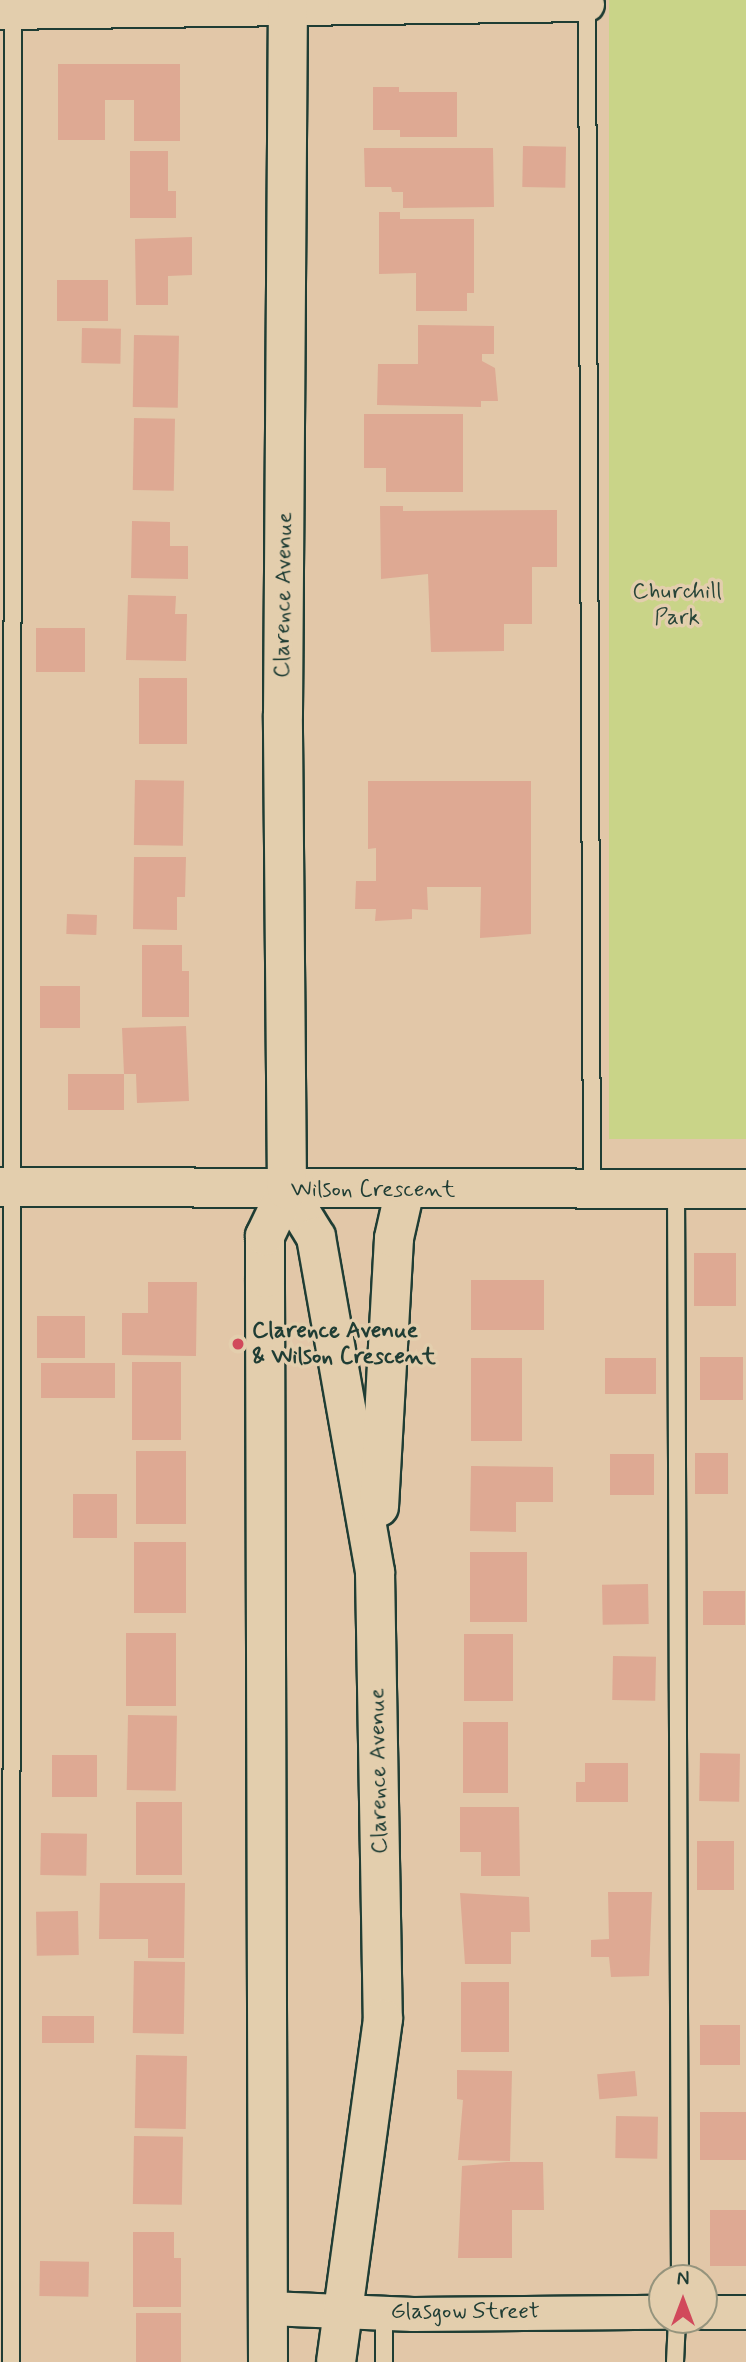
<!DOCTYPE html>
<html>
<head>
<meta charset="utf-8">
<style>
	body { margin:0 }
	#map { position:relative; width:746px; height:2362px; overflow:hidden; background:#e2c7a8; font-family:Mynerve,sans-serif }
	div>[style] { position:absolute }
	.green>* { inset:0; background:#c9d488; transform-origin:0 0 }
	.building>* { inset:0; background:#dea993; transform-origin:0 0 }
	.roads { filter:drop-shadow(2px 0 #1f3d34) drop-shadow(-2px 0 #1f3d34) drop-shadow(0 2px #1f3d34) drop-shadow(0 -2px #1f3d34) }
	.lane>* { height:16px; margin:-8px; padding:0 8px; transform-origin:8px; border-radius:8px; background:#e3cead }
	.street>* { height:33px; margin:-16.5px; padding:0 16.5px; transform-origin:16.5px; border-radius:16.5px; background:#e3cead }
	.secondary>* { height:38px; margin:-19px; padding:0 19px; transform-origin:19px; border-radius:19px; background:#e3cead }
	.dots>* { width:19px; height:19px; translate:-50% -50%; box-sizing:border-box; border:4px solid #e3cead; border-radius:50% }
	span { translate:-50% -50%; white-space:nowrap; text-align:center; line-height:1.15; -webkit-text-stroke:7px #e3cead; paint-order:stroke }
	.park-label { font-size:23px; color:#284538 }
	.street-label { font-size:23px; color:#1f3d34 }
	.poi-label { font-size:23px; color:#1f3d34; font-weight:700 }
	.left { translate:0 -50%; text-align:left }
	.north { position:absolute; left:648px; top:2264px; width:70px; height:70px; box-sizing:border-box; background:#e3cead; border:2px solid #95947d; border-radius:50%; rotate:0deg; font-size:19px; font-weight:700; line-height:28px; text-align:center; color:#1f3d34 }
	.north::after { content:''; display:block; margin:auto; width:24px; height:32px; background:#d1495b; clip-path:polygon(50% 0,100% 100%,50% 72%,0 100%) }
</style>
</head>
<body>
<div id="map">
	<div class="green">
		<i style="left:609px;top:0;width:137px;height:1139px"></i>
	</div>
	<div class="building">
		<i style="clip-path:polygon(58px 64px,180px 64px,180px 141px,134px 141px,134px 100px,105px 100px,105px 140px,58px 140px)"></i>
		<i style="clip-path:polygon(373px 87px,399px 87px,399px 92px,457px 92px,457px 137px,400px 137px,400px 130px,373px 130px)"></i>
		<i style="left:523px;top:146px;width:43px;height:41px;rotate:1deg"></i>
		<i style="clip-path:polygon(364px 148px,493px 148px,494px 207px,403px 208px,403px 192px,392px 192px,391px 187px,365px 187px)"></i>
		<i style="clip-path:polygon(130px 151px,168px 151px,168px 191px,176px 191px,176px 218px,130px 218px)"></i>
		<i style="clip-path:polygon(379px 212px,400px 212px,400px 219px,474px 219px,474px 293px,467px 293px,467px 311px,416px 311px,416px 273px,379px 274px)"></i>
		<i style="clip-path:polygon(192px 237px,192px 275px,168px 276px,168px 305px,136px 305px,135px 239px)"></i>
		<i style="left:57px;top:280px;width:51px;height:41px"></i>
		<i style="clip-path:polygon(418px 325px,494px 326px,494px 354px,482px 354px,482px 361px,495px 368px,498px 401px,481px 401px,481px 407px,377px 405px,378px 364px,418px 364px)"></i>
		<i style="left:82px;top:328px;width:39px;height:35px;rotate:1deg"></i>
		<i style="left:134px;top:335px;width:45px;height:72px;rotate:1deg"></i>
		<i style="clip-path:polygon(364px 414px,463px 414px,463px 492px,386px 492px,386px 468px,364px 468px)"></i>
		<i style="left:134px;top:418px;width:41px;height:72px;rotate:1deg"></i>
		<i style="clip-path:polygon(380px 506px,403px 506px,403px 511px,557px 510px,557px 567px,532px 567px,532px 624px,504px 624px,504px 651px,431px 652px,428px 574px,381px 579px)"></i>
		<i style="clip-path:polygon(132px 521px,170px 522px,170px 546px,188px 546px,188px 579px,131px 578px)"></i>
		<i style="clip-path:polygon(128px 595px,176px 596px,175px 614px,187px 614px,186px 661px,126px 660px)"></i>
		<i style="left:36px;top:628px;width:49px;height:44px"></i>
		<i style="left:187px;top:678px;width:66px;height:48px;rotate:90deg"></i>
		<i style="left:135px;top:780px;width:49px;height:65px;rotate:1deg"></i>
		<i style="clip-path:polygon(368px 781px,531px 781px,531px 934px,480px 938px,481px 887px,427px 887px,428px 910px,412px 909px,412px 919px,375px 921px,376px 909px,355px 909px,356px 881px,376px 881px,376px 848px,368px 849px)"></i>
		<i style="clip-path:polygon(134px 857px,186px 857px,185px 897px,177px 897px,177px 930px,133px 929px)"></i>
		<i style="left:67px;top:914px;width:30px;height:20px;rotate:2deg"></i>
		<i style="clip-path:polygon(142px 945px,182px 945px,182px 971px,189px 971px,189px 1017px,142px 1017px)"></i>
		<i style="left:40px;top:986px;width:40px;height:42px"></i>
		<i style="clip-path:polygon(186px 1026px,189px 1101px,137px 1103px,136px 1074px,124px 1074px,122px 1028px)"></i>
		<i style="left:68px;top:1074px;width:56px;height:36px"></i>
		<i style="left:694px;top:1253px;width:42px;height:53px"></i>
		<i style="left:471px;top:1280px;width:73px;height:50px"></i>
		<i style="clip-path:polygon(148px 1282px,197px 1282px,196px 1356px,122px 1355px,122px 1313px,148px 1313px)"></i>
		<i style="left:37px;top:1316px;width:48px;height:42px"></i>
		<i style="left:700px;top:1357px;width:43px;height:43px"></i>
		<i style="left:471px;top:1358px;width:51px;height:83px"></i>
		<i style="left:605px;top:1358px;width:51px;height:36px"></i>
		<i style="left:132px;top:1362px;width:49px;height:78px"></i>
		<i style="left:41px;top:1363px;width:74px;height:35px"></i>
		<i style="left:136px;top:1451px;width:50px;height:73px"></i>
		<i style="left:695px;top:1453px;width:33px;height:41px"></i>
		<i style="left:610px;top:1454px;width:44px;height:41px"></i>
		<i style="clip-path:polygon(471px 1466px,553px 1467px,553px 1502px,516px 1502px,516px 1532px,470px 1531px)"></i>
		<i style="left:73px;top:1494px;width:44px;height:44px"></i>
		<i style="left:134px;top:1542px;width:52px;height:71px"></i>
		<i style="left:527px;top:1552px;width:70px;height:57px;rotate:90deg"></i>
		<i style="left:648px;top:1584px;width:40px;height:46px;rotate:89deg"></i>
		<i style="left:703px;top:1591px;width:42px;height:34px"></i>
		<i style="left:126px;top:1633px;width:50px;height:73px"></i>
		<i style="left:464px;top:1634px;width:49px;height:67px"></i>
		<i style="left:613px;top:1656px;width:43px;height:44px;rotate:1deg"></i>
		<i style="left:128px;top:1715px;width:49px;height:75px;rotate:1deg"></i>
		<i style="left:463px;top:1722px;width:45px;height:71px"></i>
		<i style="left:700px;top:1753px;width:40px;height:48px;rotate:1deg"></i>
		<i style="left:52px;top:1755px;width:45px;height:42px"></i>
		<i style="clip-path:polygon(585px 1763px,628px 1763px,628px 1802px,576px 1802px,576px 1782px,585px 1782px)"></i>
		<i style="left:136px;top:1802px;width:46px;height:73px"></i>
		<i style="clip-path:polygon(460px 1807px,519px 1807px,520px 1876px,481px 1876px,481px 1852px,460px 1852px)"></i>
		<i style="left:41px;top:1833px;width:46px;height:42px;rotate:1deg"></i>
		<i style="left:697px;top:1841px;width:37px;height:49px"></i>
		<i style="clip-path:polygon(100px 1883px,185px 1883px,184px 1958px,148px 1958px,148px 1939px,99px 1939px)"></i>
		<i style="clip-path:polygon(608px 1892px,652px 1892px,649px 1976px,611px 1977px,609px 1957px,591px 1957px,591px 1940px,609px 1939px)"></i>
		<i style="clip-path:polygon(460px 1893px,529px 1897px,530px 1932px,511px 1932px,511px 1964px,465px 1964px)"></i>
		<i style="left:78px;top:1911px;width:44px;height:42px;rotate:89deg"></i>
		<i style="left:134px;top:1961px;width:51px;height:72px;rotate:1deg"></i>
		<i style="left:461px;top:1982px;width:48px;height:70px"></i>
		<i style="left:94px;top:2016px;width:27px;height:52px;rotate:90deg"></i>
		<i style="left:740px;top:2025px;width:40px;height:40px;rotate:90deg"></i>
		<i style="left:136px;top:2055px;width:51px;height:73px;rotate:1deg"></i>
		<i style="clip-path:polygon(457px 2070px,512px 2071px,510px 2161px,458px 2160px,463px 2100px,457px 2099px)"></i>
		<i style="left:635px;top:2071px;width:25px;height:38px;rotate:85deg"></i>
		<i style="left:700px;top:2112px;width:46px;height:48px"></i>
		<i style="left:616px;top:2116px;width:42px;height:42px;rotate:1deg"></i>
		<i style="left:134px;top:2136px;width:49px;height:68px;rotate:1deg"></i>
		<i style="clip-path:polygon(507px 2162px,543px 2162px,544px 2210px,512px 2210px,512px 2258px,458px 2258px,462px 2166px)"></i>
		<i style="left:710px;top:2210px;width:36px;height:56px"></i>
		<i style="clip-path:polygon(133px 2232px,174px 2232px,174px 2258px,181px 2258px,181px 2307px,133px 2307px)"></i>
		<i style="left:40px;top:2261px;width:49px;height:35px;rotate:1deg"></i>
		<i style="left:136px;top:2313px;width:45px;height:49px"></i>
	</div>
	<div class="roads">
		<div class="lane">
			<i style="left:587px;top:2px;width:1187px;rotate:89.76deg"></i>
			<i style="left:676px;top:1189px;width:1089px;rotate:89.79deg"></i>
			<i style="left:11px;top:2362px;width:2353px;rotate:-89.95deg"></i>
			<i style="left:384px;top:2362px;width:50px;rotate:-90deg"></i>
			<i style="left:675px;top:2362px;width:42px;rotate:-87.3deg"></i>
		</div>
		<div class="street">
			<i style="left:0;top:12px;width:587px;rotate:-0.78deg"></i>
			<i style="left:268px;top:2308px;width:145px;rotate:2.4deg"></i>
			<i style="left:413px;top:2314px;width:249px;rotate:-0.5deg"></i>
			<i style="left:704px;top:2312px;width:42px"></i>
		</div>
		<div class="secondary">
			<i style="left:0;top:1187px;width:746px;rotate:0.15deg"></i>
			<i style="left:287px;top:1190px;width:55px;rotate:58.3deg"></i>
			<i style="left:316px;top:1237px;width:340px;rotate:80deg"></i>
			<i style="left:375px;top:1572px;width:447px;rotate:89deg"></i>
			<i style="left:383px;top:2019px;width:346px;rotate:97.8deg"></i>
			<i style="left:379px;top:1507px;width:269px;rotate:-86.8deg"></i>
			<i style="left:394px;top:1238px;width:50px;rotate:-77.3deg"></i>
			<i style="left:268px;top:2362px;width:1084px;rotate:-90.16deg"></i>
			<i style="left:265px;top:1278px;width:42px;rotate:-90deg"></i>
			<i style="left:265px;top:1236px;width:51px;rotate:-64.4deg"></i>
			<i style="left:287px;top:1190px;width:476px;rotate:-90.5deg"></i>
			<i style="left:283px;top:714px;width:714px;rotate:-89.6deg"></i>
		</div>
	</div>
	<div class="dots">
		<i style="left:238px;top:1344px;background:#d1495b"></i>
	</div>
	<div class="park-label">
		<span style="left:677px;top:605px">Churchill<br>Park</span>
	</div>
	<div class="street-label">
		<span style="left:284px;top:595px;rotate:-89deg">Clarence Avenue</span>
		<span style="left:373px;top:1190px">Wilson Crescent</span>
		<span style="left:379px;top:1771px;rotate:-91deg">Clarence Avenue</span>
		<span style="left:465px;top:2312px">Glasgow Street</span>
	</div>
	<div class="poi-label">
		<span class="left" style="left:252px;top:1344px">Clarence Avenue<br>&amp; Wilson Crescent</span>
	</div>
	<div class="north">N</div>
</div>
</body>
</html>
